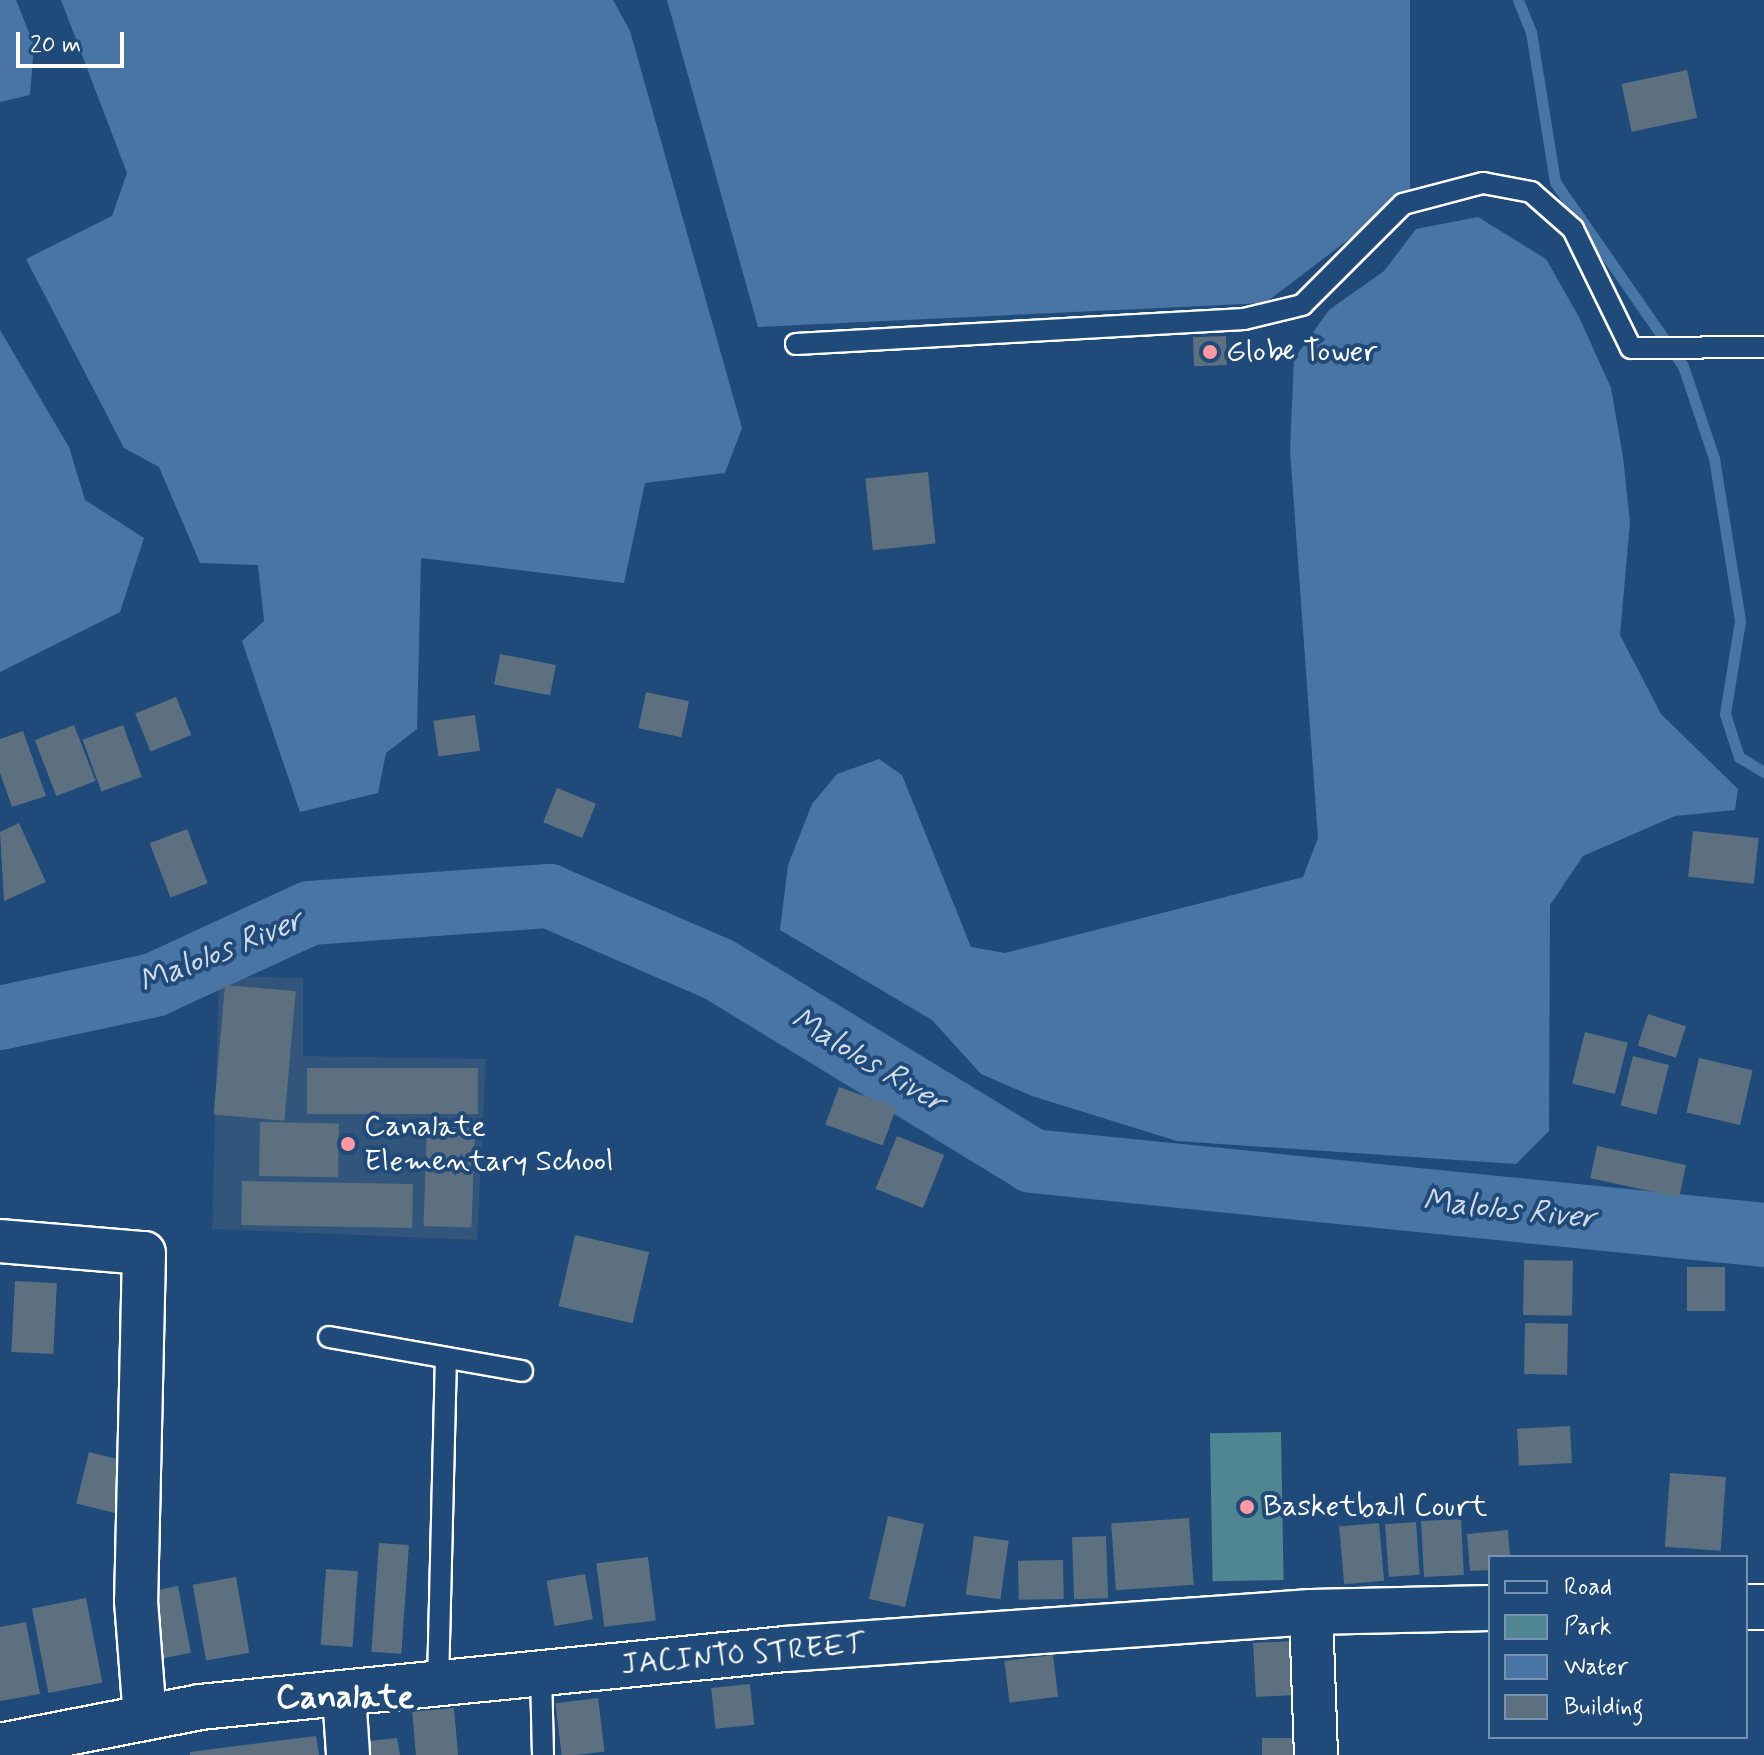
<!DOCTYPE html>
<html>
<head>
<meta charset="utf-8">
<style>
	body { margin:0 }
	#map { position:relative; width:1764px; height:1755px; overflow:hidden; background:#1f4a7a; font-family:Mynerve,sans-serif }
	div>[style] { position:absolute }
	.built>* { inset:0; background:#32557c }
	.green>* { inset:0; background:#508592; transform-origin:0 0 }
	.water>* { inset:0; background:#4975a4 }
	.stream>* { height:11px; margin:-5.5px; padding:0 5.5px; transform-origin:5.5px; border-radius:5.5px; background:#4975a4 }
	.river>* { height:64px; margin:-32px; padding:0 32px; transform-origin:32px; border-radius:32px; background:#4975a4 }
	.building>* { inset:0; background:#5d707f; transform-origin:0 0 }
	.roads { filter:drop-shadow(2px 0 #fff) drop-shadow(-2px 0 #fff) drop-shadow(0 2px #fff) drop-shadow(0 -2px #fff) }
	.lane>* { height:20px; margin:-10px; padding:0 10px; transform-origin:10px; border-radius:10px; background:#1f4a7a }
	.street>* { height:42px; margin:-21px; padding:0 21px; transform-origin:21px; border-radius:21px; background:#1f4a7a }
	.secondary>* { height:44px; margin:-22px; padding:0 22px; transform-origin:22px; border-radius:22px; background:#1f4a7a }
	.dots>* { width:22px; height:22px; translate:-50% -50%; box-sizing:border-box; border:4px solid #1f4a7a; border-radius:50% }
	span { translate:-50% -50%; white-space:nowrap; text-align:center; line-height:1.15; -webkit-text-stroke:8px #1f4a7a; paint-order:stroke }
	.poi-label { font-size:30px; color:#fff }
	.left { translate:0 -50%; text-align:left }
	.street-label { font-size:30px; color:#fff }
	.water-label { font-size:32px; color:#d2dce8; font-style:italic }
	.quarter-label { font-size:34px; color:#fff; font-weight:700 }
	.legend { position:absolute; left:1488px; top:1555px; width:260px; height:184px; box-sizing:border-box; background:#1f4a7a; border:2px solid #7992af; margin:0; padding:10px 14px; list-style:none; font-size:24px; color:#fff }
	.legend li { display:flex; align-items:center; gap:16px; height:40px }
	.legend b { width:40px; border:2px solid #7992af }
	.scale { position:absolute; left:16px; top:32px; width:108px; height:36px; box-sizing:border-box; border:4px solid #fff; border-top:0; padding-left:10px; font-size:24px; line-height:28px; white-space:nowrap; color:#fff; -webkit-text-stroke:6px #1f4a7a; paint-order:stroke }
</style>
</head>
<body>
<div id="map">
	<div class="built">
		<i style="clip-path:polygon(219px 976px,303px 978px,303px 1056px,486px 1059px,477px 1240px,212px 1229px)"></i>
	</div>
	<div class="green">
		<i style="left:1281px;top:1432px;width:148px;height:71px;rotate:89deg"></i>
	</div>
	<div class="water">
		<i style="clip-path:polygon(0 0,16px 0,34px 45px,30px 95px,0 102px)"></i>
		<i style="clip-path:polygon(61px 0,613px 0,630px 31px,742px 428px,725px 473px,645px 483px,624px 583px,421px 558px,417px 729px,386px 753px,378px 793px,300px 812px,242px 641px,264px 621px,258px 565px,200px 563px,159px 467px,124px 448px,26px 259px,112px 216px,127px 173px)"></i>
		<i style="clip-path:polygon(667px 0,1410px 0,1410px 193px,1265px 303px,758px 327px)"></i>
		<i style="clip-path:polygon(1478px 217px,1546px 259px,1579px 317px,1611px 388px,1623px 457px,1630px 522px,1620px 635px,1661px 714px,1738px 789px,1735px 810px,1675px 816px,1583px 856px,1550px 905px,1549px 1131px,1516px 1164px,1177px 1141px,1032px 1096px,981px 1074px,932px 1020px,780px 930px,788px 865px,812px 804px,837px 774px,879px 759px,902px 775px,971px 947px,1005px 953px,1303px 877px,1318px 838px,1290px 450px,1294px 359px,1329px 310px,1384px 271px,1416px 229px)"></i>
		<i style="clip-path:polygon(0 330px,69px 447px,85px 500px,144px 538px,120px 612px,0 672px)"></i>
	</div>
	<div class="stream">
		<i style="left:1518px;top:0;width:35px;rotate:68deg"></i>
		<i style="left:1531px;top:32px;width:152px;rotate:80.9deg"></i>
		<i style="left:1555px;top:182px;width:224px;rotate:55.2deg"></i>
		<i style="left:1683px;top:366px;width:97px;rotate:71.4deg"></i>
		<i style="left:1714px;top:458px;width:165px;rotate:80.9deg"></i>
		<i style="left:1740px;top:621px;width:94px;rotate:99.2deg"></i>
		<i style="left:1725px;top:714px;width:45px;rotate:72deg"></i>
		<i style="left:1739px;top:757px;width:29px;rotate:31deg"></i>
	</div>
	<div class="river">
		<i style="left:0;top:1018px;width:157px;rotate:-12.1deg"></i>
		<i style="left:154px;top:985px;width:172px;rotate:-24.8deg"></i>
		<i style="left:310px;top:913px;width:240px;rotate:-4.1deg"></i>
		<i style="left:549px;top:896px;width:184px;rotate:23.4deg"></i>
		<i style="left:718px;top:969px;width:368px;rotate:31.4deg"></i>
		<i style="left:1032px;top:1161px;width:736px;rotate:5.77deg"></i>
	</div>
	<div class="building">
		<i style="left:1687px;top:70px;width:49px;height:67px;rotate:78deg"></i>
		<i style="left:1226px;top:336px;width:29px;height:33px;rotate:88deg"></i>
		<i style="left:928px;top:472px;width:72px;height:63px;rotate:84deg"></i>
		<i style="left:500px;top:654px;width:57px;height:31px;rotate:11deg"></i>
		<i style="left:646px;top:692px;width:44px;height:37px;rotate:12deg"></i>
		<i style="left:176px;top:697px;width:41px;height:44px;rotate:68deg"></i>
		<i style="left:475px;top:715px;width:36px;height:42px;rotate:82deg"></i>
		<i style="left:74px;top:725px;width:60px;height:42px;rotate:69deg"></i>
		<i style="left:123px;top:725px;width:55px;height:43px;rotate:70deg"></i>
		<i style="clip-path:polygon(23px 731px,46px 796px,12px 807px,0 773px,0 739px)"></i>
		<i style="left:557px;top:788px;width:42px;height:37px;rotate:22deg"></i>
		<i style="clip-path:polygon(19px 823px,46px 882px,4px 901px,0 832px)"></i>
		<i style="left:187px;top:829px;width:58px;height:40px;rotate:69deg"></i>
		<i style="left:1693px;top:831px;width:66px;height:46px;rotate:6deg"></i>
		<i style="left:225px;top:985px;width:71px;height:130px;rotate:5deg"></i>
		<i style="left:1648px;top:1014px;width:40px;height:33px;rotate:18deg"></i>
		<i style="left:1585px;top:1032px;width:44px;height:53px;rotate:14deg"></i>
		<i style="left:1633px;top:1056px;width:37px;height:51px;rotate:14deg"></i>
		<i style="left:1699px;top:1058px;width:55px;height:56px;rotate:13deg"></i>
		<i style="left:478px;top:1068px;width:46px;height:171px;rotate:90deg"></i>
		<i style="left:839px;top:1087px;width:61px;height:40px;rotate:20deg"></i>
		<i style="left:260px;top:1122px;width:79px;height:54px;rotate:1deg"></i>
		<i style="left:427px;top:1126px;width:48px;height:100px;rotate:2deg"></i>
		<i style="left:897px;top:1136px;width:51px;height:57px;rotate:22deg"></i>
		<i style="left:1597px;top:1146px;width:91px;height:33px;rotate:12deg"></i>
		<i style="left:242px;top:1181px;width:171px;height:44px;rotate:1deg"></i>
		<i style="left:575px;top:1235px;width:76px;height:73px;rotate:13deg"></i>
		<i style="left:1524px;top:1260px;width:49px;height:55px;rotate:1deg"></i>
		<i style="left:1687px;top:1267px;width:38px;height:44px"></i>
		<i style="left:15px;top:1281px;width:42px;height:71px;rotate:3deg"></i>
		<i style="left:1525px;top:1323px;width:43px;height:51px;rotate:1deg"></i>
		<i style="left:1570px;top:1426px;width:37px;height:53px;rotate:87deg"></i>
		<i style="left:89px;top:1452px;width:41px;height:53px;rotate:14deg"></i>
		<i style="left:1670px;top:1473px;width:56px;height:74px;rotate:4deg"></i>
		<i style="left:888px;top:1516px;width:37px;height:85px;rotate:13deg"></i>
		<i style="left:1189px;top:1518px;width:67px;height:78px;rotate:86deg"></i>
		<i style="left:1461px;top:1519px;width:56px;height:40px;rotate:87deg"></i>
		<i style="left:1416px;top:1522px;width:53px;height:31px;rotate:86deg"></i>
		<i style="left:1379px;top:1523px;width:58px;height:40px;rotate:85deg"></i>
		<i style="clip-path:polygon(1508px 1530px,1510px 1557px,1490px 1557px,1490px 1570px,1470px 1571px,1467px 1534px)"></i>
		<i style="left:974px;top:1536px;width:35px;height:59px;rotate:8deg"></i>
		<i style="left:1106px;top:1536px;width:62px;height:34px;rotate:88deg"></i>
		<i style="left:379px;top:1543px;width:30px;height:109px;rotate:4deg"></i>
		<i style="left:648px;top:1557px;width:64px;height:52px;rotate:83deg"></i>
		<i style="left:1063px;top:1560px;width:39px;height:45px;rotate:89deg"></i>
		<i style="left:326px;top:1569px;width:32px;height:76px;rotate:4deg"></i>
		<i style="left:585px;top:1574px;width:46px;height:39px;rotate:80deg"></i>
		<i style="left:236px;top:1577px;width:77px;height:44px;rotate:80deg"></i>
		<i style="left:178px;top:1586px;width:68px;height:40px;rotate:79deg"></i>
		<i style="left:86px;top:1598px;width:86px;height:55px;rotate:79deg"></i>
		<i style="clip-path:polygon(26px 1622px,40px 1694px,0 1701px,0 1627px)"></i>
		<i style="left:1292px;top:1641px;width:54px;height:39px;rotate:87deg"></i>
		<i style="left:1053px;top:1655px;width:42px;height:49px;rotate:83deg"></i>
		<i style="left:750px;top:1684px;width:41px;height:39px;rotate:84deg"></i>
		<i style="left:598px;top:1698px;width:54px;height:43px;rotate:83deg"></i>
		<i style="left:454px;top:1708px;width:47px;height:42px;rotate:85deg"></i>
		<i style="clip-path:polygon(316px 1736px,319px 1755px,190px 1755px,190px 1752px)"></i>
		<i style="clip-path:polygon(397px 1738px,400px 1755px,369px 1755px,368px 1741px)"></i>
		<i style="left:1262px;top:1738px;width:35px;height:17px"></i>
	</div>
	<div class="roads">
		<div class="lane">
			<i style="left:796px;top:344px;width:449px;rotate:-3.2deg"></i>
			<i style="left:1244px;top:319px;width:60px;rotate:-13.6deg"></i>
			<i style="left:1302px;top:305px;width:143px;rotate:-45deg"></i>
			<i style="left:1403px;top:204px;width:83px;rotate:-14.7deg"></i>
			<i style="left:1483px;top:183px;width:49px;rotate:10.6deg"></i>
			<i style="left:1531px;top:192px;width:56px;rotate:41.4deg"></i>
			<i style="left:1573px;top:229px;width:132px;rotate:64deg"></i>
			<i style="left:1631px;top:348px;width:133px;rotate:-0.4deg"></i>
			<i style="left:329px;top:1337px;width:196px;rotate:10deg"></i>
			<i style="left:541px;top:1673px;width:82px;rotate:88.6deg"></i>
			<i style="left:438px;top:1683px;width:325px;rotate:-88.6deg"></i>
		</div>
		<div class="street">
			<i style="left:0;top:1241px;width:144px;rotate:4.8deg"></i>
			<i style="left:144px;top:1253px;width:348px;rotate:91.3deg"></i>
			<i style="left:136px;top:1601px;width:117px;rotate:85.6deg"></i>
			<i style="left:1311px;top:1612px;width:143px;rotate:88deg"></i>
			<i style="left:344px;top:1694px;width:61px;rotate:86.2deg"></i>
		</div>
		<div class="secondary">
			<i style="left:1746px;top:1607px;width:18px"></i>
			<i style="left:0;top:1746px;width:204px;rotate:-11deg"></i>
			<i style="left:200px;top:1707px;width:588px;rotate:-5.66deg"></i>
			<i style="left:785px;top:1649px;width:527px;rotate:-4.02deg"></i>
			<i style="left:1311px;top:1612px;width:179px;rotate:-1.3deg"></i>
		</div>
	</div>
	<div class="dots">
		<i style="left:1210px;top:352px;background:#ff9aa2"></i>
		<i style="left:348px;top:1144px;background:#ff9aa2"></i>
		<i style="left:1247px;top:1507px;background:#ff9aa2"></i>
	</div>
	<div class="poi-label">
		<span class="left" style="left:1226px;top:352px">Globe Tower</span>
		<span class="left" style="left:364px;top:1144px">Canalate<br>Elementary School</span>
		<span class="left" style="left:1263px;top:1507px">Basketball Court</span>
	</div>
	<div class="street-label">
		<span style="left:743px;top:1655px;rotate:-5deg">JACINTO STREET</span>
	</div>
	<div class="water-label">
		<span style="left:221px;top:952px;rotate:-22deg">Malolos River</span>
		<span style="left:868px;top:1061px;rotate:31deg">Malolos River</span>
		<span style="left:1509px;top:1210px;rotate:6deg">Malolos River</span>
	</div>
	<div class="quarter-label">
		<span style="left:345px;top:1698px">Canalate</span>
	</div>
	<ul class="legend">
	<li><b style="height:10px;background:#1f4a7a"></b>Road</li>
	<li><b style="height:22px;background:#508592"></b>Park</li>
	<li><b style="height:22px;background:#4975a4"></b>Water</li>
	<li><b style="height:22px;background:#5d707f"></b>Building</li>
	</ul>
	<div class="scale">20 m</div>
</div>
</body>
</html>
